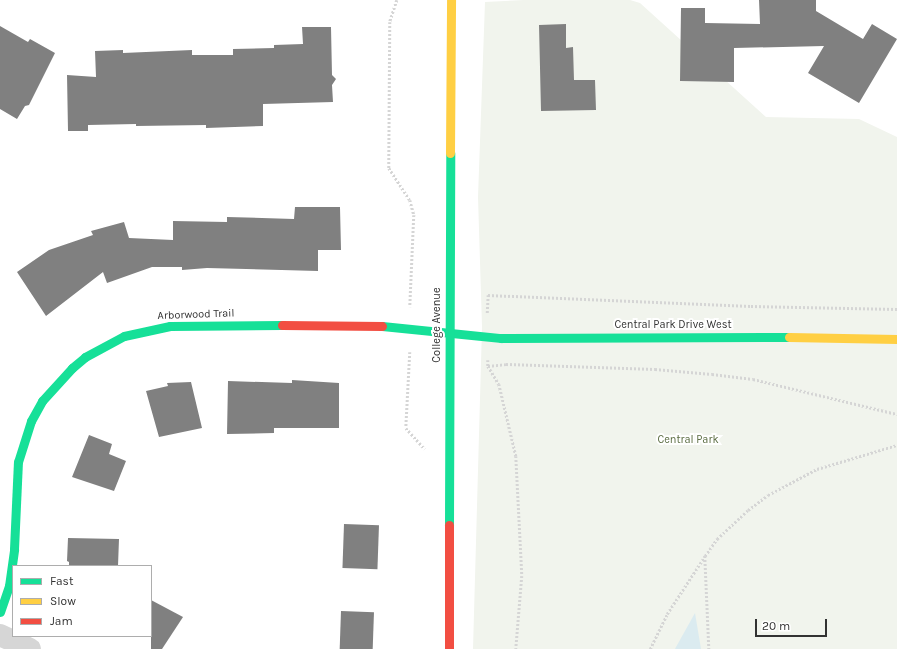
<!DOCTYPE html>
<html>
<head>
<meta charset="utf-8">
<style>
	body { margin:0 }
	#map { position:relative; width:897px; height:649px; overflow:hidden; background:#fff; font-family:Karla,sans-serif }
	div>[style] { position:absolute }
	.green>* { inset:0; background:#f1f4ed }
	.water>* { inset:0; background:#dbebf0 }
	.building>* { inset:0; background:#808080; transform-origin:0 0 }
	.path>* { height:2.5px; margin-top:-1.25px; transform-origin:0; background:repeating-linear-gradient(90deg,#d5d5d5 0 2px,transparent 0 4px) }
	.street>* { height:22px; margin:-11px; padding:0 11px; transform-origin:11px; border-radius:11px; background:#d6d6d6 }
	.fast>* { height:9px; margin:-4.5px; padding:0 4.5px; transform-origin:4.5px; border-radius:4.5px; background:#16e098 }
	.slow>* { height:9px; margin:-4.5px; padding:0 4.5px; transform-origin:4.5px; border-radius:4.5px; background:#ffcf43 }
	.jam>* { height:9px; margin:-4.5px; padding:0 4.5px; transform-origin:4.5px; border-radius:4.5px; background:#f24e42 }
	span { translate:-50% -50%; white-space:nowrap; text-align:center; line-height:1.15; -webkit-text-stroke:4px #fff; paint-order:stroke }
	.street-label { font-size:11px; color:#323232 }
	.park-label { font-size:11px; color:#5a6c41 }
	.legend { position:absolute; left:12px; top:565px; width:140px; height:72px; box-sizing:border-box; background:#fff; border:1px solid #adadad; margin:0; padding:5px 7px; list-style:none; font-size:12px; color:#323232 }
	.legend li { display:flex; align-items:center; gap:8px; height:20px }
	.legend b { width:20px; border:1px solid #adadad }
	.scale { position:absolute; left:755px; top:619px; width:72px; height:18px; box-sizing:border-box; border:2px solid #323232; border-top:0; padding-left:5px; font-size:12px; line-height:14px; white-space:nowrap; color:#323232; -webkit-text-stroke:3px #fff; paint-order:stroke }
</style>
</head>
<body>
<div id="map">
	<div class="green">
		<i style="clip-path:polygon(524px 0,630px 0,640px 3px,766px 117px,859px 119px,897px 137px,897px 649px,473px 649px,482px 327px,478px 197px,485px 2px)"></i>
	</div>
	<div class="water">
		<i style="clip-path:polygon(695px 613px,701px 649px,675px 649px,676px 647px)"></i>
	</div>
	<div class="building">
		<i style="clip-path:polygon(759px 0,816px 0,816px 11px,863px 39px,872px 24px,897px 39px,859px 103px,808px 73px,824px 46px,734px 48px,734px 82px,680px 81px,681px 8px,705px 8px,705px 23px,760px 24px)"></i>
		<i style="clip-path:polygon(566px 24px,566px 48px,573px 47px,574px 80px,595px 80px,596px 110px,541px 111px,539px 25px)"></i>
		<i style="clip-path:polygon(0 26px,28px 42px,30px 39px,55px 53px,29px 105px,25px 106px,17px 119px,0 109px)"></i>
		<i style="clip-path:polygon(302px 27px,331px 27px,332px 75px,336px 79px,332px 85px,333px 102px,263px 104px,263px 126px,206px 128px,206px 125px,136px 126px,136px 124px,88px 125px,88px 131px,68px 131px,67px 75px,96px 77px,95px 51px,123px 50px,123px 53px,192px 50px,192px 55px,233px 55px,233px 49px,274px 48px,274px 45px,303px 44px)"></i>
		<i style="clip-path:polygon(295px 207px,340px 207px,341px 250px,318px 250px,318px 271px,207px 268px,182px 270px,182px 267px,152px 267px,107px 283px,103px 272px,46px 316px,17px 272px,49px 250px,93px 235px,91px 231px,124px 222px,129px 238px,173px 240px,173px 221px,227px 222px,227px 217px,294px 219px)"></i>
		<i style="clip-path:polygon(292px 380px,339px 383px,339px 428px,274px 428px,274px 433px,227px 434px,228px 381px,292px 383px)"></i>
		<i style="clip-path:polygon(191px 382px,202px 428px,159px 437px,146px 391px,168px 386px,167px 383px)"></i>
		<i style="clip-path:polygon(89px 435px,112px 444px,109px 454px,126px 461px,114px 491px,72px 477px)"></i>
		<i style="left:344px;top:524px;width:35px;height:44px;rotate:2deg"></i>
		<i style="clip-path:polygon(68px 538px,119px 539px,118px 566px,69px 566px,69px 562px,67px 561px)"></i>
		<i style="clip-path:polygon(151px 600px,183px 617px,162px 649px,151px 649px)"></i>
		<i style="left:341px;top:611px;width:33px;height:38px;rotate:2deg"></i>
	</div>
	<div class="path">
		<i style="left:397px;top:0;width:23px;rotate:108deg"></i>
		<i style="left:390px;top:22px;width:146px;rotate:90.4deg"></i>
		<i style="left:389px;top:168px;width:38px;rotate:57deg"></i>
		<i style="left:410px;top:200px;width:16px;rotate:75deg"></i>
		<i style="left:414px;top:215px;width:92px;rotate:92.5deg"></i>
		<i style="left:487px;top:313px;width:18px;rotate:-87deg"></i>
		<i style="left:488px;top:295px;width:263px;rotate:2.4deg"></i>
		<i style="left:751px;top:306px;width:146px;rotate:1.2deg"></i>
		<i style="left:410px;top:352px;width:76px;rotate:93deg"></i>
		<i style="left:406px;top:428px;width:28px;rotate:48deg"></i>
		<i style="left:488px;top:360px;width:6px;rotate:90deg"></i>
		<i style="left:488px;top:366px;width:21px;rotate:59deg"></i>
		<i style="left:499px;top:384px;width:74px;rotate:76.7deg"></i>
		<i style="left:516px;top:456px;width:120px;rotate:87.1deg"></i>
		<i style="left:522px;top:576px;width:73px;rotate:94.7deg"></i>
		<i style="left:488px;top:366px;width:18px;rotate:-6deg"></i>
		<i style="left:506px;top:364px;width:149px;rotate:1.9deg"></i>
		<i style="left:655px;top:369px;width:57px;rotate:5deg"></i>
		<i style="left:712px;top:374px;width:41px;rotate:7deg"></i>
		<i style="left:753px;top:379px;width:148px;rotate:13.7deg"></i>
		<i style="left:705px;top:556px;width:93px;rotate:87.5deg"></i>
		<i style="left:650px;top:649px;width:39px;rotate:-64deg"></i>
		<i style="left:667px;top:614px;width:69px;rotate:-56.8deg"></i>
		<i style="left:705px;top:556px;width:21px;rotate:-55deg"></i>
		<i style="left:717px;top:539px;width:42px;rotate:-43.1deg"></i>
		<i style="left:748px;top:510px;width:25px;rotate:-37deg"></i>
		<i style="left:768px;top:495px;width:55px;rotate:-28deg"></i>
		<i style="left:817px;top:469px;width:84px;rotate:-16.7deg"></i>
	</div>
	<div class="street">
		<i style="left:0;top:635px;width:33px;rotate:25deg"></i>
	</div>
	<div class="fast">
		<i style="left:382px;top:326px;width:120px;rotate:5.8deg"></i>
		<i style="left:501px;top:338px;width:288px;rotate:-0.2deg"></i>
		<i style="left:449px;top:525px;width:372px;rotate:-89.8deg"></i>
		<i style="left:0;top:612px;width:28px;rotate:-71deg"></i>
		<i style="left:9px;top:586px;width:37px;rotate:-82deg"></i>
		<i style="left:14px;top:549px;width:87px;rotate:-87.4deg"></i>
		<i style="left:18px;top:462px;width:43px;rotate:-72.4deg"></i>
		<i style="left:31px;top:421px;width:23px;rotate:-61deg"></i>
		<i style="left:42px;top:401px;width:45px;rotate:-47.7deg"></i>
		<i style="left:72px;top:368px;width:17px;rotate:-40deg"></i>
		<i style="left:85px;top:357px;width:44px;rotate:-28.3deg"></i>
		<i style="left:124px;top:336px;width:47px;rotate:-12.3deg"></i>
		<i style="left:170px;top:326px;width:112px;rotate:-0.5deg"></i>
	</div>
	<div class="slow">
		<i style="left:450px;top:153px;width:153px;rotate:-89.6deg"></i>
		<i style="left:789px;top:337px;width:108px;rotate:1.1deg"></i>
	</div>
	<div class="jam">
		<i style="left:282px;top:325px;width:100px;rotate:0.6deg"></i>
		<i style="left:449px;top:525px;width:124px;rotate:90deg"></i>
	</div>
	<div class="street-label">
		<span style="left:196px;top:315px;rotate:-2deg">Arborwood Trail</span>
		<span style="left:437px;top:325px;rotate:-90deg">College Avenue</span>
		<span style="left:673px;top:325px">Central Park Drive West</span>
	</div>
	<div class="park-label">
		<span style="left:688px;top:440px">Central Park</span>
	</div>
	<ul class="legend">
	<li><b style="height:5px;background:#16e098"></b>Fast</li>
	<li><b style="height:5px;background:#ffcf43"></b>Slow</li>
	<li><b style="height:5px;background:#f24e42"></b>Jam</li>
	</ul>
	<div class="scale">20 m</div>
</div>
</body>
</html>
